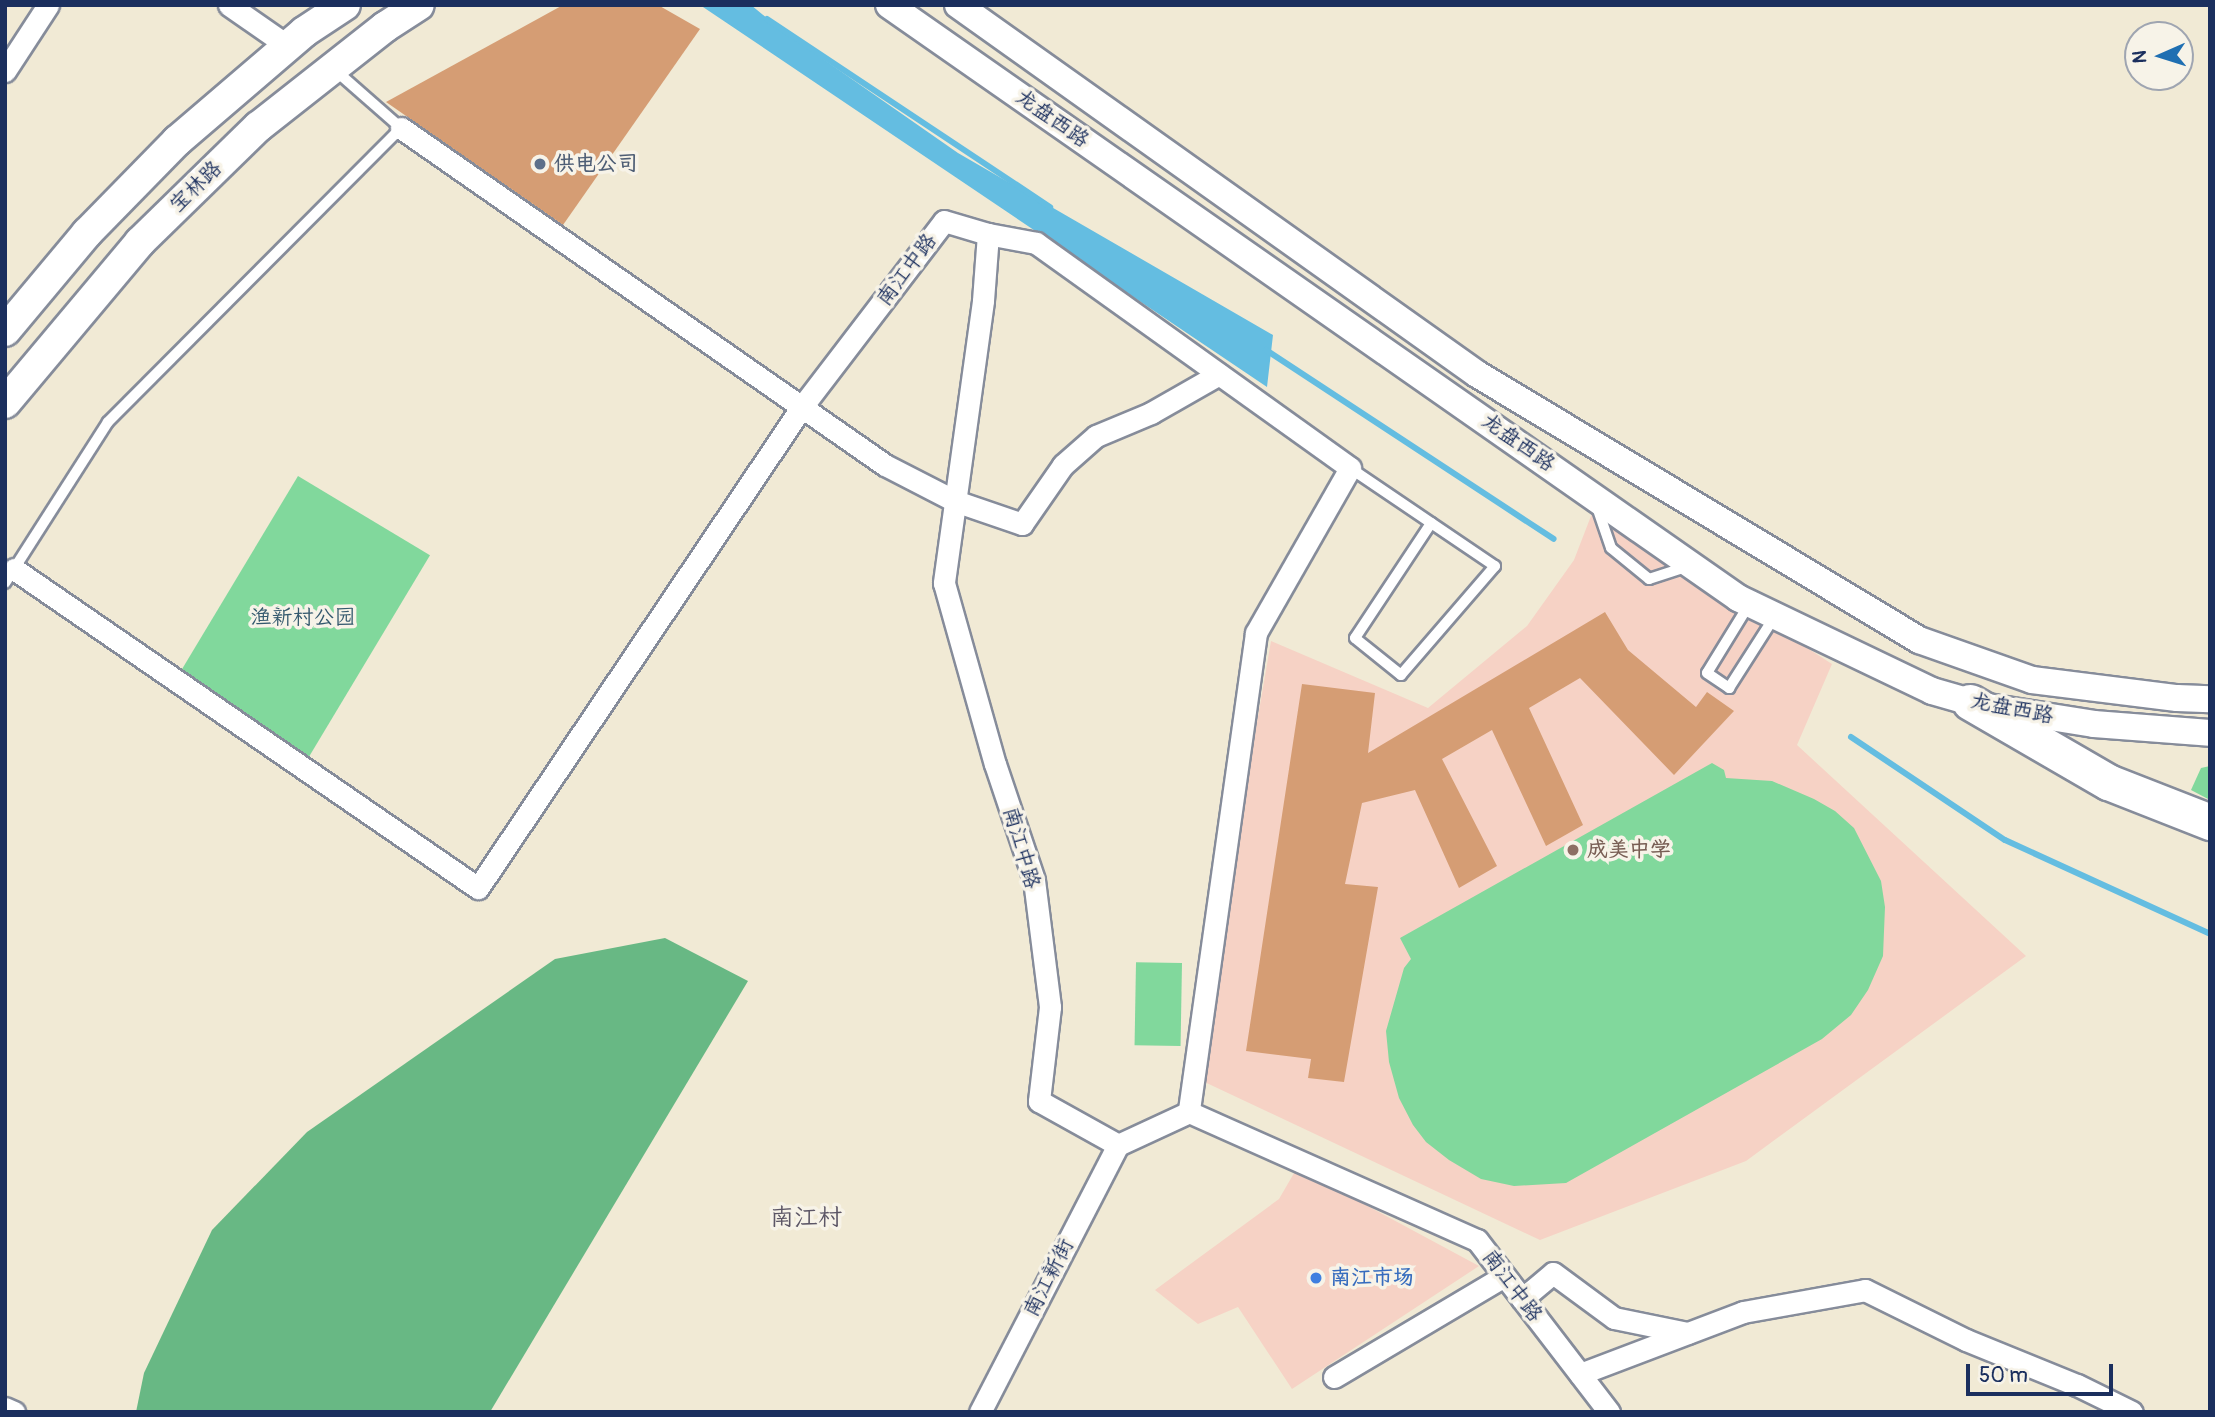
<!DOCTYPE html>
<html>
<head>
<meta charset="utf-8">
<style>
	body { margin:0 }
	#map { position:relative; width:2215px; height:1417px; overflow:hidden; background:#f1ead5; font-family:Pangolin,"LXGW WenKai TC",sans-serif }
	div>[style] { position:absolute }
	.built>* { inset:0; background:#f6d2c5 }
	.green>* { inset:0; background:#81d89c; transform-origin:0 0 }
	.forest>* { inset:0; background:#68b884 }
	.water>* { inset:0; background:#64bde1 }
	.stream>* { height:6px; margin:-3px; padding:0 3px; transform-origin:3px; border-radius:3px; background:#64bde1 }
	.building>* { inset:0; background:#d59d74 }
	.roads { filter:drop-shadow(2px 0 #868c9a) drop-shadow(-2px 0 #868c9a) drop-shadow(0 2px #868c9a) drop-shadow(0 -2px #868c9a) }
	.service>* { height:10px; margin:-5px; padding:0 5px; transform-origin:5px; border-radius:5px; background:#fff }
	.minor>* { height:21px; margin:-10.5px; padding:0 10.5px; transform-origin:10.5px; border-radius:10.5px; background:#fff }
	.tertiary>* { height:26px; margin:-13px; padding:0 13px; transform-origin:13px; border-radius:13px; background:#fff }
	.secondary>* { height:30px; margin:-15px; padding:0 15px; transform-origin:15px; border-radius:15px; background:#fff }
	.trunk>* { height:35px; margin:-17.5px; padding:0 17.5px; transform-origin:17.5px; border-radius:17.5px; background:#fff }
	.dots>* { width:19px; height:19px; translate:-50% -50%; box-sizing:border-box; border:4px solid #f7f3e8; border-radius:50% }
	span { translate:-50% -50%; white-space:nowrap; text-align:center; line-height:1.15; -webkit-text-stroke:7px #f7f3e8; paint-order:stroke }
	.street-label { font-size:21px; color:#1b2f5e }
	.service-label { font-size:21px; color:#4e5e75; font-weight:700 }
	.left { translate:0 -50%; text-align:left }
	.park-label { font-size:21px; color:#34596e }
	.education-label { font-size:21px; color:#785e54; font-weight:700 }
	.shop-label { font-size:21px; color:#366cbe; font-weight:700 }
	.quarter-label { font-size:24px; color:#5c5666 }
	.frame { position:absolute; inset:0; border:7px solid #1b2f5e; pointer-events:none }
	.north { position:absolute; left:2124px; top:21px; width:70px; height:70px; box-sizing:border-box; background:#f7f3e8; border:2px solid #9fa5b1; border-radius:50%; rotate:267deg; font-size:19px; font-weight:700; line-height:28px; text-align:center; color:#1b2f5e }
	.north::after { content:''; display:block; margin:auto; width:24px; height:32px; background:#1f6fb2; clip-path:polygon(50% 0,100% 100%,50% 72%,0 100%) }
	.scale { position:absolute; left:1966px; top:1364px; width:147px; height:32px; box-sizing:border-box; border:4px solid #1b2f5e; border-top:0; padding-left:9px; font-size:21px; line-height:24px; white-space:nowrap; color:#1b2f5e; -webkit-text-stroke:5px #f7f3e8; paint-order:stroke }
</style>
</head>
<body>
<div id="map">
	<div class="built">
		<i style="clip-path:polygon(1596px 503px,1694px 575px,1832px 664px,1797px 745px,2026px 956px,1746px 1161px,1540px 1240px,1196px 1078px,1271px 641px,1428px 708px,1527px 626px,1574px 560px)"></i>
		<i style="clip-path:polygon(1297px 1168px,1479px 1266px,1292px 1389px,1238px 1307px,1198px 1324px,1155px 1290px,1279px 1199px)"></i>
	</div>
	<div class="green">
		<i style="left:298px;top:476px;width:154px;height:237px;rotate:31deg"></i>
		<i style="clip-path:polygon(1712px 763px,1724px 770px,1726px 778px,1772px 781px,1814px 799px,1835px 811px,1854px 828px,1881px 881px,1885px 907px,1883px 956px,1868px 990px,1851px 1015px,1822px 1039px,1566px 1183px,1514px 1186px,1481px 1179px,1449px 1160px,1426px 1142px,1413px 1125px,1399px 1098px,1389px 1062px,1386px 1031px,1404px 968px,1411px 959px,1400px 938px)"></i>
		<i style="clip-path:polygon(2210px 766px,2210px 800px,2191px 790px,2201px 768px)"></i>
		<i style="left:1182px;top:963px;width:83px;height:46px;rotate:91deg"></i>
	</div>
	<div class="forest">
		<i style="clip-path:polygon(665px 938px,748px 981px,490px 1412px,136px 1412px,144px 1373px,212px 1230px,307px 1132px,555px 959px)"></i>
	</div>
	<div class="water">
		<i style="clip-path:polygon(700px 5px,751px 5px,780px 29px,958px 153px,1273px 335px,1267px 387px)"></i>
	</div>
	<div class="stream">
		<i style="left:767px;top:19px;width:340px;rotate:33.6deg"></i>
		<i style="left:1266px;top:350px;width:344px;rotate:33.3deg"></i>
		<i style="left:1851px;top:737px;width:185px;rotate:33.8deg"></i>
		<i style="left:2005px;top:840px;width:226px;rotate:24.6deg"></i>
	</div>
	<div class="building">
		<i style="clip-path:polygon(563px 5px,658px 5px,700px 29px,563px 225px,386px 102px)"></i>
		<i style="clip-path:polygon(1605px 612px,1628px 650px,1696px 707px,1707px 692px,1734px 711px,1674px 775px,1580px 678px,1529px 708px,1583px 825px,1546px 846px,1492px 730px,1442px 759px,1497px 866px,1459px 888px,1415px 790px,1362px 803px,1345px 884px,1378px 887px,1344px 1082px,1308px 1078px,1311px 1059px,1246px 1051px,1302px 684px,1375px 693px,1368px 753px)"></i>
	</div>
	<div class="roads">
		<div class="service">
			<i style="left:1350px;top:468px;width:175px;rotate:34.1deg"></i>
			<i style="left:1495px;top:566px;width:144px;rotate:130.8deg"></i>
			<i style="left:1401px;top:675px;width:59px;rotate:-141.2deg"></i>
			<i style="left:1355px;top:638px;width:138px;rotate:-56.5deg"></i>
			<i style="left:1597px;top:507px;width:43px;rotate:71.1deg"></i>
			<i style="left:1611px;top:548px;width:49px;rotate:39.2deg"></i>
			<i style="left:1649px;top:579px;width:42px;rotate:-18deg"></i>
			<i style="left:5px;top:583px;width:191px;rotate:-57.4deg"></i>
			<i style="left:108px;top:422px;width:415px;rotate:-45.1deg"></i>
			<i style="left:401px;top:128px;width:88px;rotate:-138.7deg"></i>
			<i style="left:1750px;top:603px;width:82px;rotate:121.6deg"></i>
			<i style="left:1707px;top:673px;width:27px;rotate:34deg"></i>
			<i style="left:1729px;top:688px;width:85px;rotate:-57.4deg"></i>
		</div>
		<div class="minor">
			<i style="left:229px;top:5px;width:72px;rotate:34.8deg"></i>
			<i style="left:5px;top:71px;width:79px;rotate:-56.9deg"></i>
			<i style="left:401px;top:128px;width:590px;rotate:34.85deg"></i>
			<i style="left:885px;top:465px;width:79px;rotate:27.2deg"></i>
			<i style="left:955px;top:501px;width:71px;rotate:18.9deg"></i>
			<i style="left:1022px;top:524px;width:72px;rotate:-55.2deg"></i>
			<i style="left:1063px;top:465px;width:44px;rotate:-41.3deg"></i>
			<i style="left:1096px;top:436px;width:60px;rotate:-22.7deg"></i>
			<i style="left:1151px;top:413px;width:78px;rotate:-29.8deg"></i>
			<i style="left:988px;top:234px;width:49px;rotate:10.6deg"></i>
			<i style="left:1036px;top:243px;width:386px;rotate:35.6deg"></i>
			<i style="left:1350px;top:468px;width:190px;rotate:119.7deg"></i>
			<i style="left:1256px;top:633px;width:484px;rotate:98deg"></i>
			<i style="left:14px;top:569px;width:563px;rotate:34.51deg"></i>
			<i style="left:478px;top:888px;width:579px;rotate:-56.06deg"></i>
			<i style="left:801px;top:408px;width:235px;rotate:-52.6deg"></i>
			<i style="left:944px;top:221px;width:46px;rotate:16.5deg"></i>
			<i style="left:988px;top:234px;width:67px;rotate:94.3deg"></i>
			<i style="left:983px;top:301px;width:285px;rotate:97.9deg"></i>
			<i style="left:944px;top:583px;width:188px;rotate:74.3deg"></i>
			<i style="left:995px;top:764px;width:122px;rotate:71.4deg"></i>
			<i style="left:1034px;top:880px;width:128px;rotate:82.8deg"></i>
			<i style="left:1050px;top:1007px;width:95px;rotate:96.7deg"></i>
			<i style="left:1039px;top:1101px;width:90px;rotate:29.1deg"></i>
			<i style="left:1118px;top:1145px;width:78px;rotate:-24.9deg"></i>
			<i style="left:1189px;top:1112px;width:315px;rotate:24deg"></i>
			<i style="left:1477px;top:1240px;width:217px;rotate:52.5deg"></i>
			<i style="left:1522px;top:1299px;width:40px;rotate:-40deg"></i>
			<i style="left:1553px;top:1273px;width:76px;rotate:36.4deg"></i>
			<i style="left:1614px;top:1318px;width:75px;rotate:11.6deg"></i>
			<i style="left:1580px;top:1374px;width:174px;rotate:-20.8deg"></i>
			<i style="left:1743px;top:1312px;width:124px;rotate:-10.2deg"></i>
			<i style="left:1865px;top:1290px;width:113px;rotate:26.3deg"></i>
			<i style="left:1966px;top:1340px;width:120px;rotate:22.1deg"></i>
			<i style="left:2077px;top:1385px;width:61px;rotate:26.1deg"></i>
			<i style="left:1334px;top:1377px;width:198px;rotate:-30.7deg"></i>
			<i style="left:5px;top:1408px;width:10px;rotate:24deg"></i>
			<i style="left:980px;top:1412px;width:301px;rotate:-62.7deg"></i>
		</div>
		<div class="tertiary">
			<i style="left:889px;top:5px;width:1036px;rotate:34.93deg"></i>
			<i style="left:1738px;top:598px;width:215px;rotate:25.6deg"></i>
			<i style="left:1932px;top:691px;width:58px;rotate:15.9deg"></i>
			<i style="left:1988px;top:707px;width:107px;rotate:9.1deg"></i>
			<i style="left:2094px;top:724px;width:116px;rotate:4.4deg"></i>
			<i style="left:958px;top:5px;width:637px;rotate:35.41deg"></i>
			<i style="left:1477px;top:374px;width:516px;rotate:31.04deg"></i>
			<i style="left:1919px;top:640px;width:120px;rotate:19.5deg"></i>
			<i style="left:2032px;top:680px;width:146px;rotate:7.1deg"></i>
			<i style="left:2177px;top:698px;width:33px;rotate:2deg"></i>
		</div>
		<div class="secondary">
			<i style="left:5px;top:331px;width:128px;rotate:-50.1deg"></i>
			<i style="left:87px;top:233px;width:129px;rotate:-45.6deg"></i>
			<i style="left:177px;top:141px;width:167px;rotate:-40.6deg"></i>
			<i style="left:304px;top:32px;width:49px;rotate:-33.4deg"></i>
			<i style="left:5px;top:403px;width:210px;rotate:-50deg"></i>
			<i style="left:140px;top:242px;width:165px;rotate:-44.3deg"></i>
			<i style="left:258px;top:127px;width:162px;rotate:-38.2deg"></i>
			<i style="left:385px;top:27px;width:40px;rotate:-32.9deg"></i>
		</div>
		<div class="trunk">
			<i style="left:1970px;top:702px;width:160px;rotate:30.1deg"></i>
			<i style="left:2108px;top:782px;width:110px;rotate:21.4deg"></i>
		</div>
	</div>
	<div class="dots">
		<i style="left:540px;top:164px;background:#5c6f8a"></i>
		<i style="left:1573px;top:850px;background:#8d6e63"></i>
		<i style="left:1316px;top:1278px;background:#3f7fe0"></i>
	</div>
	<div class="street-label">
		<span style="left:1052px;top:119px;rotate:35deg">龙盘西路</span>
		<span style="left:196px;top:187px;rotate:-44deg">宝林路</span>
		<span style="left:907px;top:270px;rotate:-53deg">南江中路</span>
		<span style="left:1518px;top:443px;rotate:35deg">龙盘西路</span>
		<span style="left:2012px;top:709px;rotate:11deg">龙盘西路</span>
		<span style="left:1021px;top:848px;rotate:74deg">南江中路</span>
		<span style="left:1049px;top:1278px;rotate:-63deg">南江新街</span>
		<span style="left:1512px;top:1286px;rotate:53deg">南江中路</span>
	</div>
	<div class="service-label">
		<span class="left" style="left:554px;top:164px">供电公司</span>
	</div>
	<div class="park-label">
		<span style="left:303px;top:618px">渔新村公园</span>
	</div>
	<div class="education-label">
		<span class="left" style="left:1587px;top:850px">成美中学</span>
	</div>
	<div class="shop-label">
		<span class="left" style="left:1330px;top:1278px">南江市场</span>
	</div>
	<div class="quarter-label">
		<span style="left:806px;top:1218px">南江村</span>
	</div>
	<div class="frame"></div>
	<div class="north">N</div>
	<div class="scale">50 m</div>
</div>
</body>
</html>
